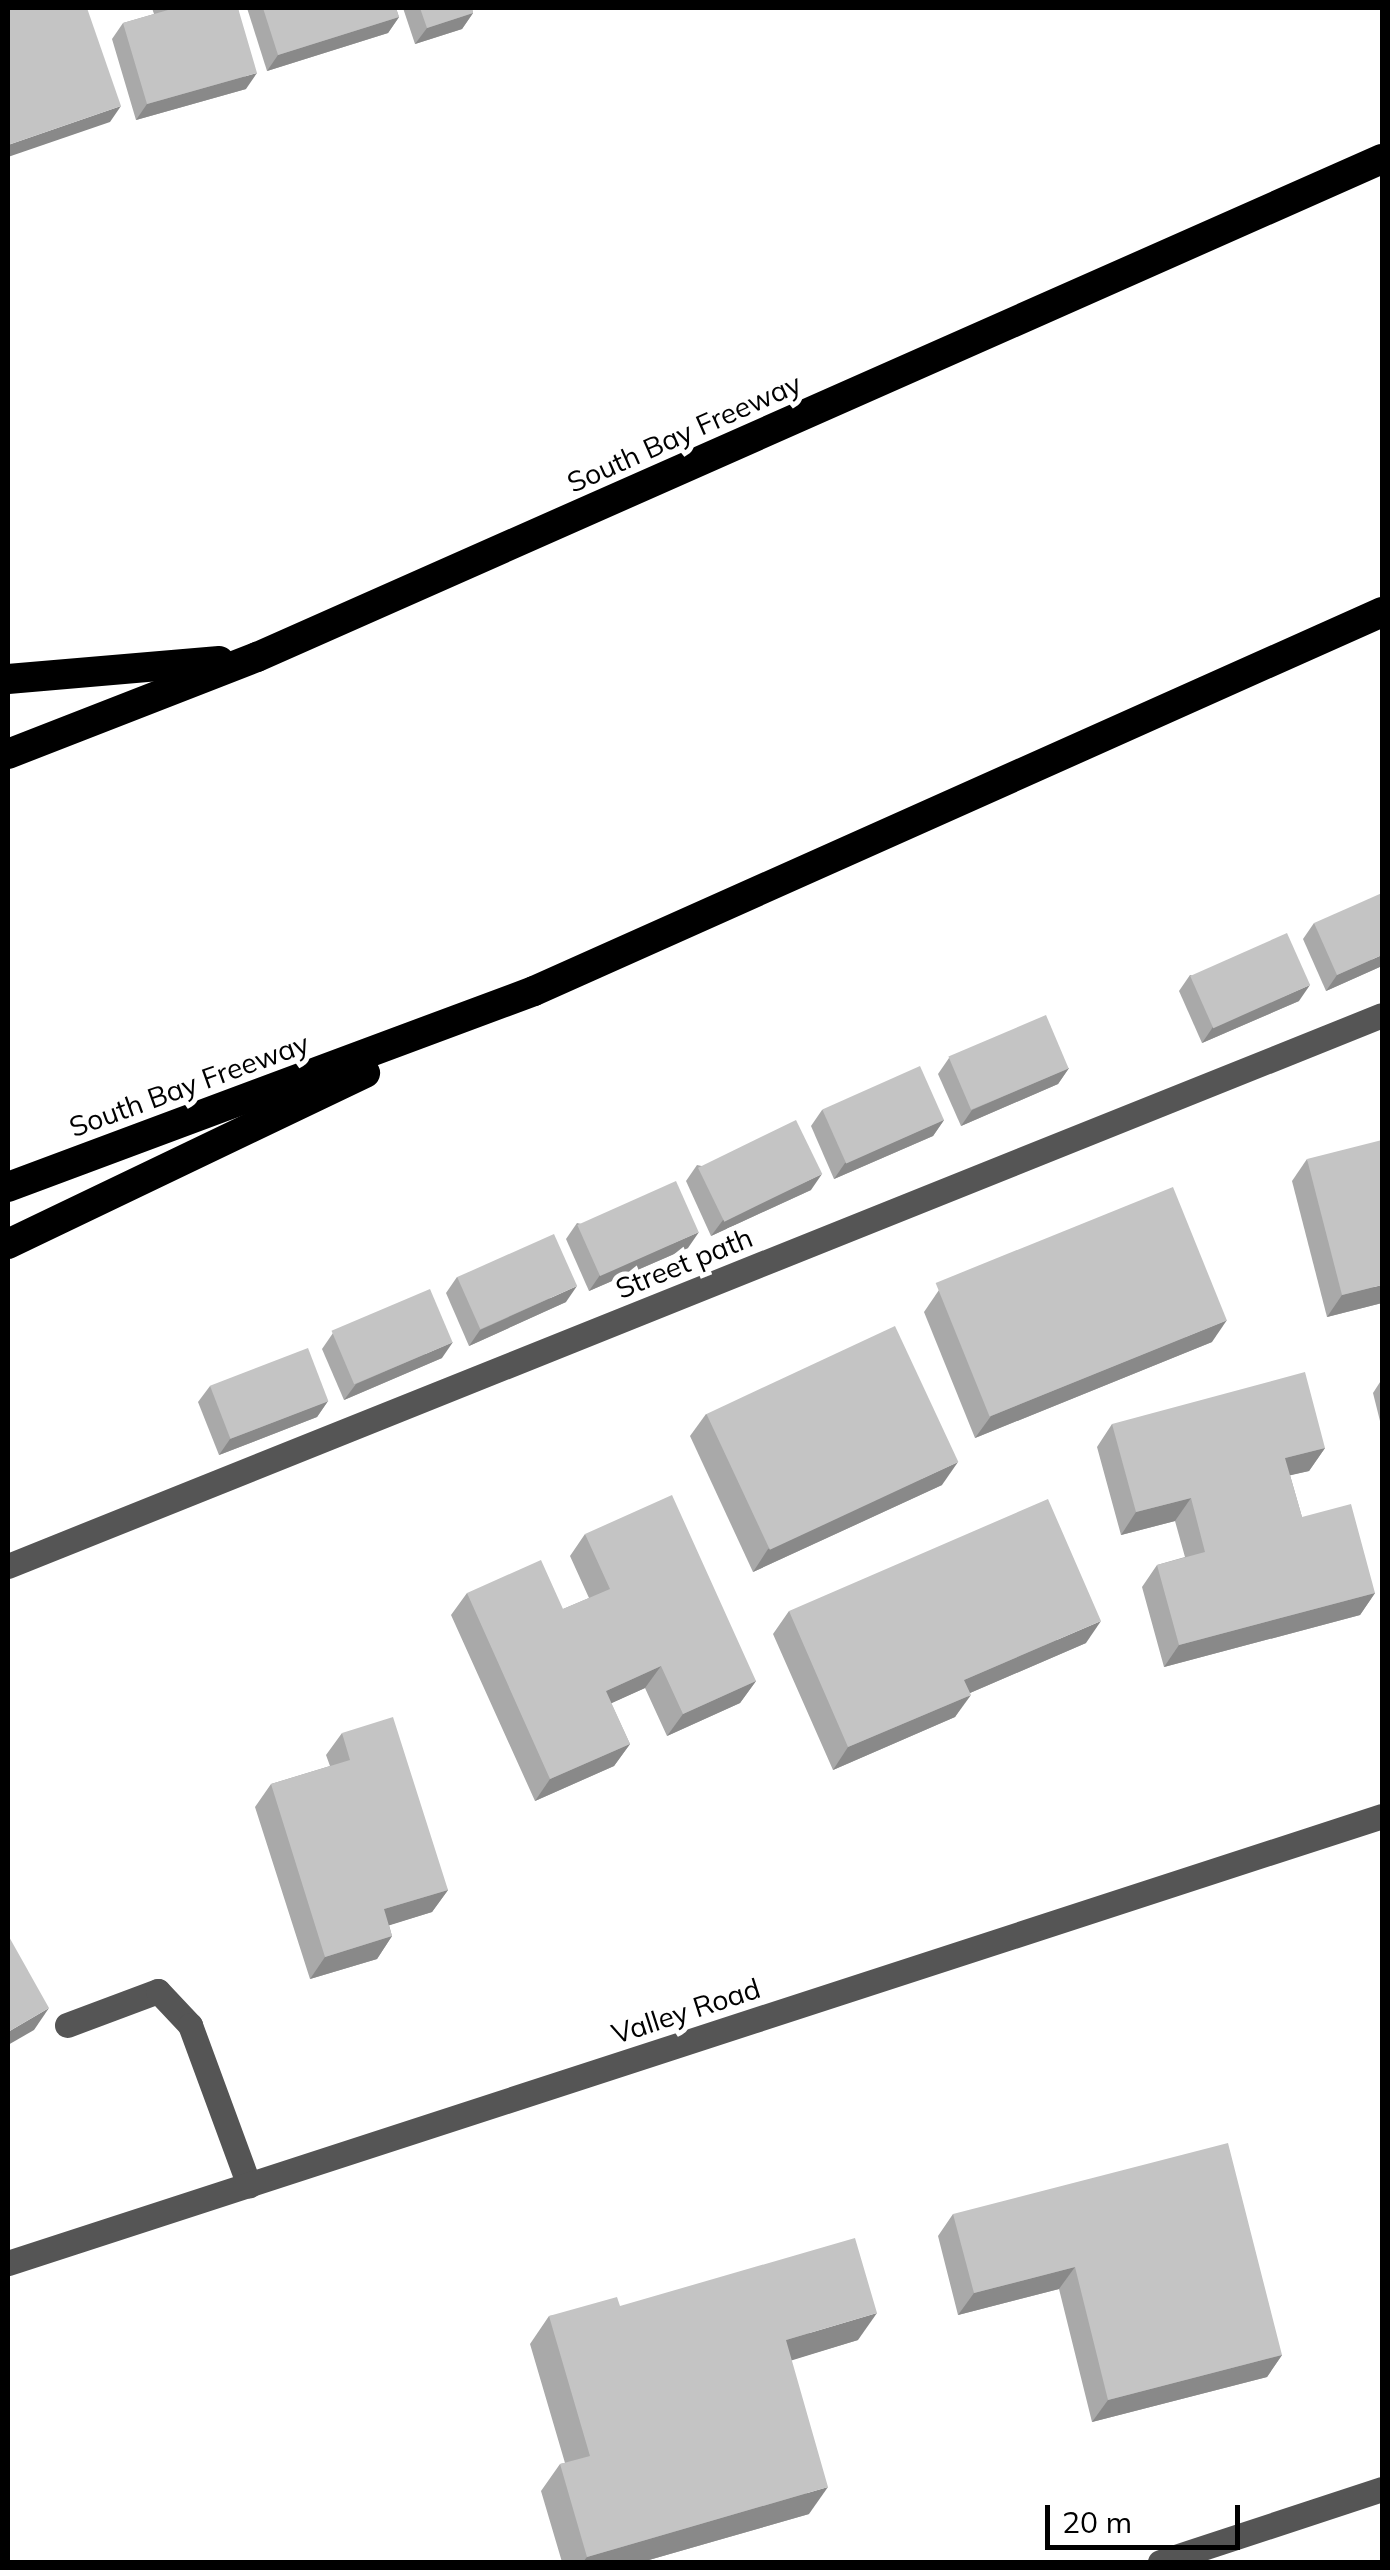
<!DOCTYPE html>
<html>
<head>
<meta charset="utf-8">
<style>
	body { margin:0 }
	#map { position:relative; width:1390px; height:2570px; overflow:hidden; background:#fff; font-family:Mulish,sans-serif }
	div>[style] { position:absolute }
	.minor>* { height:25px; margin:-12.5px; padding:0 12.5px; transform-origin:12.5px; border-radius:12.5px; background:#555 }
	.highway>* { height:30px; margin:-15px; padding:0 15px; transform-origin:15px; border-radius:15px; background:#000 }
	.wall>* { inset:0; background:#a9a9a9 }
	.shaded-wall>* { inset:0; background:#898989 }
	.building>* { inset:0; background:#c4c4c4; transform-origin:0 0 }
	span { translate:-50% -50%; white-space:nowrap; text-align:center; line-height:1.15; -webkit-text-stroke:10px #fff; paint-order:stroke }
	.street-label { font-size:28px; color:#000 }
	.frame { position:absolute; inset:0; border:10px solid #000; pointer-events:none }
	.scale { position:absolute; left:1045px; top:2505px; width:195px; height:45px; box-sizing:border-box; border:5px solid #000; border-top:0; padding-left:12px; font-size:30px; line-height:35px; white-space:nowrap; color:#000; -webkit-text-stroke:8px #fff; paint-order:stroke }
</style>
</head>
<body>
<div id="map">
	<div class="minor">
		<i style="left:8px;top:1566px;width:1480px;rotate:-21.85deg"></i>
		<i style="left:67px;top:2025px;width:97px;rotate:-20.5deg"></i>
		<i style="left:158px;top:1991px;width:47px;rotate:46.7deg"></i>
		<i style="left:190px;top:2025px;width:171px;rotate:69.8deg"></i>
		<i style="left:8px;top:2263px;width:1445px;rotate:-18.02deg"></i>
		<i style="left:1160px;top:2562px;width:234px;rotate:-18.2deg"></i>
	</div>
	<div class="highway">
		<i style="left:8px;top:679px;width:212px;rotate:-4.9deg"></i>
		<i style="left:8px;top:754px;width:267px;rotate:-21.3deg"></i>
		<i style="left:257px;top:657px;width:1230px;rotate:-23.88deg"></i>
		<i style="left:8px;top:1187px;width:561px;rotate:-20.44deg"></i>
		<i style="left:534px;top:991px;width:929px;rotate:-24.08deg"></i>
		<i style="left:8px;top:1244px;width:396px;rotate:-25.6deg"></i>
	</div>
	<div class="wall">
		<i style="clip-path:polygon(152px 8px,238px 8px,246px 89px,136px 120px,112px 39px,123px 23px,154px 14px)"></i>
		<i style="clip-path:polygon(247px 8px,396px 8px,399px 17px,388px 33px,267px 71px)"></i>
		<i style="clip-path:polygon(403px 8px,472px 8px,473px 13px,462px 29px,415px 44px)"></i>
		<i style="clip-path:polygon(1314px 923px,1382px 966px,1326px 991px,1303px 939px)"></i>
		<i style="clip-path:polygon(1190px 975px,1299px 1001px,1202px 1043px,1179px 991px)"></i>
		<i style="clip-path:polygon(949px 1058px,1069px 1068px,1058px 1084px,961px 1126px,938px 1074px)"></i>
		<i style="clip-path:polygon(822px 1110px,944px 1120px,933px 1136px,834px 1179px,811px 1126px)"></i>
		<i style="clip-path:polygon(1307px 1159px,1382px 1303px,1327px 1317px,1292px 1181px)"></i>
		<i style="clip-path:polygon(697px 1165px,811px 1190px,711px 1236px,686px 1181px)"></i>
		<i style="clip-path:polygon(577px 1223px,688px 1248px,589px 1291px,566px 1239px)"></i>
		<i style="clip-path:polygon(457px 1277px,566px 1302px,469px 1346px,446px 1293px)"></i>
		<i style="clip-path:polygon(939px 1290px,1212px 1342px,975px 1438px,924px 1312px)"></i>
		<i style="clip-path:polygon(333px 1333px,442px 1358px,344px 1400px,322px 1349px)"></i>
		<i style="clip-path:polygon(1382px 1379px,1382px 1429px,1373px 1393px)"></i>
		<i style="clip-path:polygon(210px 1386px,328px 1401px,317px 1417px,219px 1455px,198px 1402px)"></i>
		<i style="clip-path:polygon(706px 1414px,942px 1485px,753px 1572px,690px 1436px)"></i>
		<i style="clip-path:polygon(1112px 1424px,1325px 1448px,1309px 1471px,1290px 1475px,1302px 1517px,1375px 1593px,1360px 1615px,1164px 1667px,1142px 1587px,1157px 1565px,1185px 1557px,1175px 1521px,1121px 1535px,1097px 1447px)"></i>
		<i style="clip-path:polygon(585px 1534px,756px 1681px,740px 1703px,667px 1736px,645px 1688px,611px 1703px,630px 1744px,614px 1766px,535px 1801px,451px 1615px,467px 1593px,563px 1609px,589px 1598px,570px 1556px)"></i>
		<i style="clip-path:polygon(789px 1611px,1086px 1643px,970px 1693px,955px 1717px,833px 1770px,773px 1634px)"></i>
		<i style="clip-path:polygon(342px 1733px,448px 1890px,432px 1912px,389px 1925px,392px 1936px,377px 1959px,310px 1979px,255px 1807px,271px 1784px,330px 1766px,326px 1755px)"></i>
		<i style="clip-path:polygon(953px 2214px,1282px 2355px,1267px 2377px,1092px 2422px,1059px 2289px,958px 2315px,938px 2236px)"></i>
		<i style="clip-path:polygon(620px 2306px,858px 2340px,791px 2360px,809px 2514px,642px 2562px,562px 2562px,541px 2491px,560px 2464px,565px 2463px,530px 2344px,549px 2316px)"></i>
	</div>
	<div class="shaded-wall">
		<i style="clip-path:polygon(473px 13px,462px 29px,415px 44px,427px 28px)"></i>
		<i style="clip-path:polygon(399px 17px,388px 33px,267px 71px,278px 55px)"></i>
		<i style="clip-path:polygon(257px 73px,246px 89px,136px 120px,147px 104px)"></i>
		<i style="clip-path:polygon(121px 106px,110px 122px,8px 157px,8px 145px)"></i>
		<i style="clip-path:polygon(1382px 955px,1382px 966px,1326px 991px,1337px 975px)"></i>
		<i style="clip-path:polygon(1310px 985px,1299px 1001px,1202px 1043px,1213px 1027px)"></i>
		<i style="clip-path:polygon(1069px 1068px,1058px 1084px,961px 1126px,972px 1110px)"></i>
		<i style="clip-path:polygon(944px 1120px,933px 1136px,834px 1179px,845px 1163px)"></i>
		<i style="clip-path:polygon(822px 1174px,811px 1190px,711px 1236px,723px 1220px)"></i>
		<i style="clip-path:polygon(699px 1232px,688px 1248px,589px 1291px,600px 1275px)"></i>
		<i style="clip-path:polygon(1382px 1285px,1382px 1303px,1327px 1317px,1342px 1295px)"></i>
		<i style="clip-path:polygon(577px 1286px,566px 1302px,469px 1346px,480px 1330px)"></i>
		<i style="clip-path:polygon(1227px 1320px,1212px 1342px,975px 1438px,991px 1416px)"></i>
		<i style="clip-path:polygon(453px 1342px,442px 1358px,344px 1400px,356px 1384px)"></i>
		<i style="clip-path:polygon(328px 1401px,317px 1417px,219px 1455px,230px 1439px)"></i>
		<i style="clip-path:polygon(1325px 1448px,1309px 1471px,1270px 1480px,1285px 1458px)"></i>
		<i style="clip-path:polygon(958px 1462px,942px 1485px,753px 1572px,768px 1549px)"></i>
		<i style="clip-path:polygon(1191px 1498px,1175px 1521px,1121px 1535px,1136px 1512px)"></i>
		<i style="clip-path:polygon(1375px 1593px,1360px 1615px,1164px 1667px,1179px 1645px)"></i>
		<i style="clip-path:polygon(1101px 1621px,1086px 1643px,949px 1702px,964px 1680px)"></i>
		<i style="clip-path:polygon(661px 1666px,645px 1688px,590px 1713px,606px 1691px)"></i>
		<i style="clip-path:polygon(756px 1681px,740px 1703px,667px 1736px,683px 1714px)"></i>
		<i style="clip-path:polygon(971px 1695px,955px 1717px,833px 1770px,848px 1747px)"></i>
		<i style="clip-path:polygon(630px 1744px,614px 1766px,535px 1801px,550px 1779px)"></i>
		<i style="clip-path:polygon(448px 1890px,432px 1912px,368px 1932px,384px 1909px)"></i>
		<i style="clip-path:polygon(392px 1936px,377px 1959px,310px 1979px,325px 1957px)"></i>
		<i style="clip-path:polygon(49px 2008px,34px 2030px,8px 2045px,8px 2032px)"></i>
		<i style="clip-path:polygon(1075px 2267px,1059px 2289px,958px 2315px,974px 2293px)"></i>
		<i style="clip-path:polygon(877px 2313px,858px 2340px,767px 2368px,786px 2340px)"></i>
		<i style="clip-path:polygon(1282px 2355px,1267px 2377px,1092px 2422px,1108px 2400px)"></i>
		<i style="clip-path:polygon(828px 2487px,809px 2514px,642px 2562px,583px 2562px,587px 2557px)"></i>
	</div>
	<div class="building">
		<i style="clip-path:polygon(8px 8px,87px 8px,121px 106px,8px 145px)"></i>
		<i style="clip-path:polygon(168px 8px,238px 8px,257px 73px,147px 104px,123px 23px,168px 10px)"></i>
		<i style="clip-path:polygon(263px 8px,396px 8px,399px 17px,278px 55px)"></i>
		<i style="clip-path:polygon(420px 8px,472px 8px,473px 13px,427px 28px)"></i>
		<i style="clip-path:polygon(1382px 893px,1382px 955px,1337px 975px,1314px 923px)"></i>
		<i style="left:1287px;top:933px;width:57px;height:106px;rotate:66deg"></i>
		<i style="left:1046px;top:1015px;width:58px;height:106px;rotate:67deg"></i>
		<i style="left:920px;top:1066px;width:59px;height:107px;rotate:66deg"></i>
		<i style="left:796px;top:1120px;width:60px;height:109px;rotate:64deg"></i>
		<i style="clip-path:polygon(1382px 1140px,1382px 1285px,1342px 1295px,1307px 1159px)"></i>
		<i style="left:676px;top:1181px;width:56px;height:108px;rotate:66deg"></i>
		<i style="left:1173px;top:1187px;width:144px;height:256px;rotate:68deg"></i>
		<i style="left:554px;top:1234px;width:57px;height:106px;rotate:66deg"></i>
		<i style="left:430px;top:1289px;width:58px;height:107px;rotate:67deg"></i>
		<i style="left:895px;top:1326px;width:150px;height:208px;rotate:65deg"></i>
		<i style="left:308px;top:1348px;width:57px;height:105px;rotate:69deg"></i>
		<i style="clip-path:polygon(1305px 1372px,1325px 1448px,1285px 1458px,1302px 1517px,1351px 1504px,1375px 1593px,1179px 1645px,1157px 1565px,1205px 1552px,1191px 1498px,1136px 1512px,1112px 1424px)"></i>
		<i style="clip-path:polygon(672px 1495px,756px 1681px,683px 1714px,661px 1666px,606px 1691px,630px 1744px,550px 1779px,467px 1593px,541px 1560px,563px 1609px,610px 1589px,585px 1534px)"></i>
		<i style="clip-path:polygon(1048px 1499px,1101px 1621px,964px 1680px,971px 1695px,848px 1747px,789px 1611px)"></i>
		<i style="clip-path:polygon(393px 1717px,448px 1890px,384px 1909px,392px 1936px,325px 1957px,271px 1784px,350px 1760px,342px 1733px)"></i>
		<i style="clip-path:polygon(8px 1935px,49px 2008px,8px 2032px)"></i>
		<i style="clip-path:polygon(1228px 2143px,1282px 2355px,1108px 2400px,1075px 2267px,974px 2293px,953px 2214px)"></i>
		<i style="clip-path:polygon(855px 2238px,877px 2313px,786px 2340px,828px 2487px,587px 2557px,560px 2464px,590px 2456px,549px 2316px,617px 2297px,620px 2306px)"></i>
	</div>
	<div class="street-label">
		<span style="left:684px;top:433px;rotate:-24deg">South Bay Freeway</span>
		<span style="left:189px;top:1085px;rotate:-20deg">South Bay Freeway</span>
		<span style="left:684px;top:1263px;rotate:-22deg">Street path</span>
		<span style="left:686px;top:2011px;rotate:-18deg">Valley Road</span>
	</div>
	<div class="frame"></div>
	<div class="scale">20 m</div>
</div>
</body>
</html>
